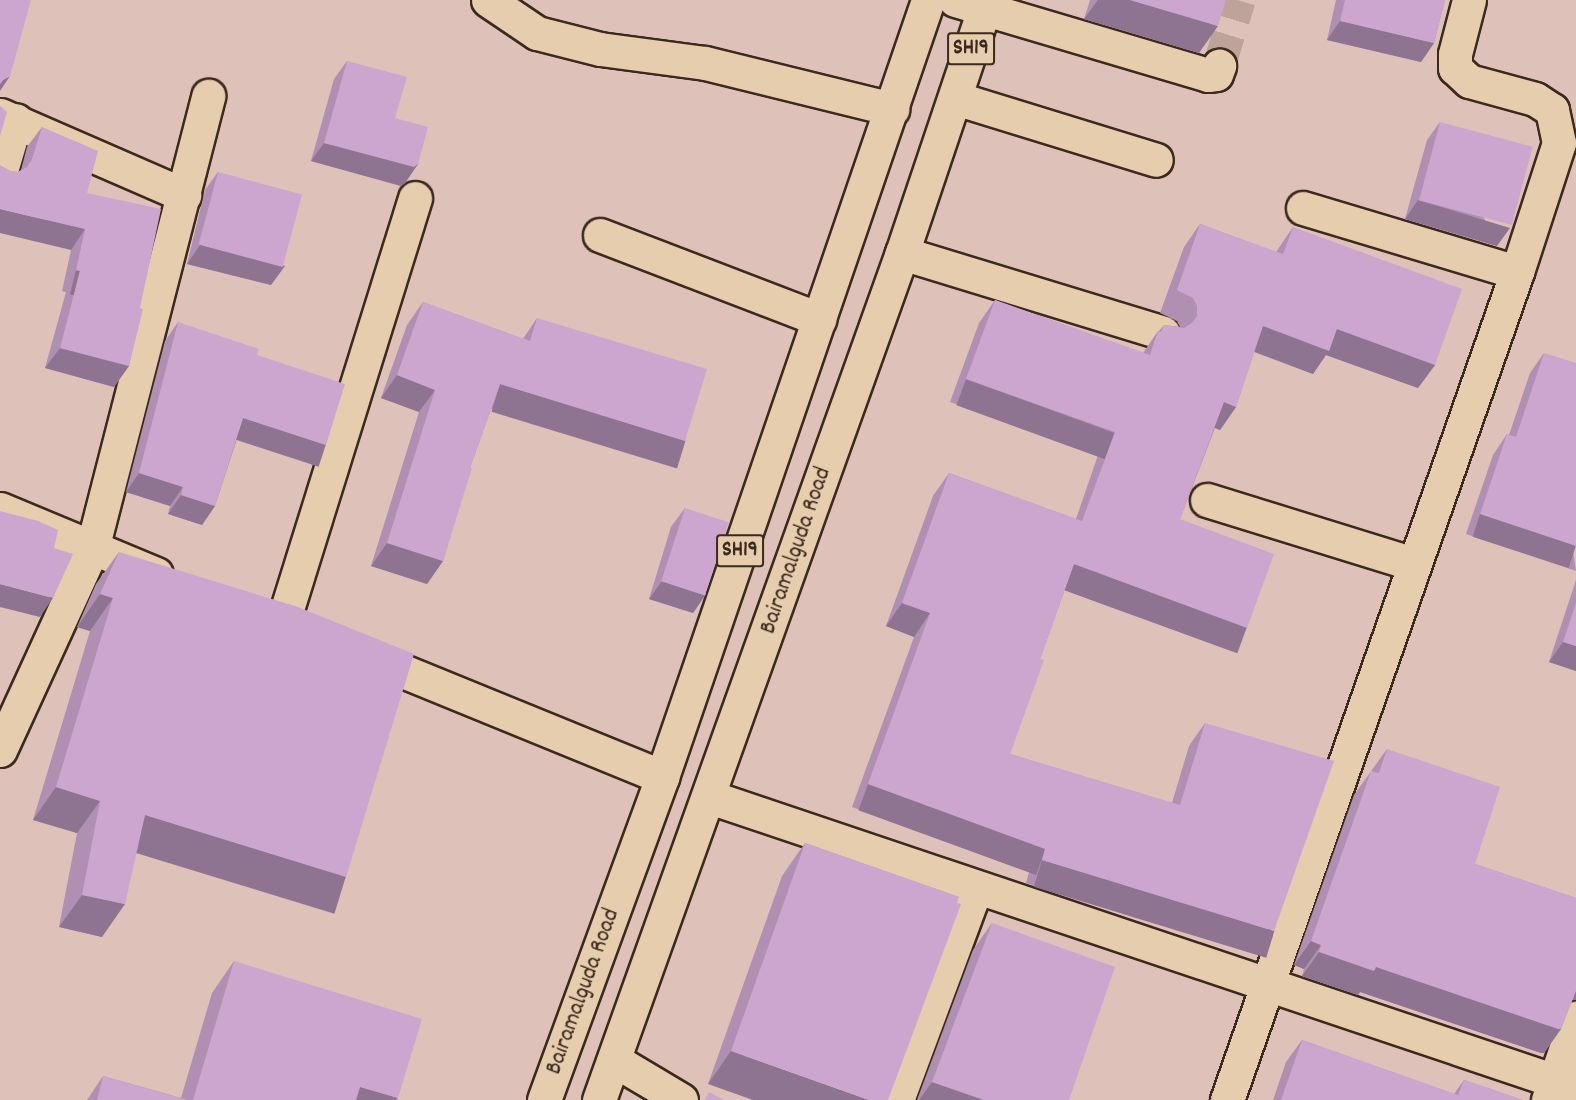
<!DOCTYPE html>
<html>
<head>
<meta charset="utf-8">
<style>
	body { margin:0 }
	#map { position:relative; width:1576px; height:1100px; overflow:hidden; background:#dec1b8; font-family:Dekko,sans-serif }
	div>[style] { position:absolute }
	.minor-tunnel>* { height:33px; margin-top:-16.5px; transform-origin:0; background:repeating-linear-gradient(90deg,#bda399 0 33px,transparent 0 49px) }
	.roads { filter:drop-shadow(2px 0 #3b2a1e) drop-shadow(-2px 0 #3b2a1e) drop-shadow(0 2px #3b2a1e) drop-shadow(0 -2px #3b2a1e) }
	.minor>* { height:33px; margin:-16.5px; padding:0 16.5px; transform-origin:16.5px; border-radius:16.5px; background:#e6cdae }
	.major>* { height:33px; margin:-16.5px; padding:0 16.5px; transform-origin:16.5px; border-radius:16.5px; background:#e6cdae }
	.wall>* { inset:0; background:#af8fb2 }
	.shaded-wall>* { inset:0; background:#8f7491; transform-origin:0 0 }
	.building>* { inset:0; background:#cca6cf; transform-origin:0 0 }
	span { translate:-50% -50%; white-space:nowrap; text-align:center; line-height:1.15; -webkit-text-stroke:6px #e6cdae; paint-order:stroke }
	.shield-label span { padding:2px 4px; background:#e6cdae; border:2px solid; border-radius:4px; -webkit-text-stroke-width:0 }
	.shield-label { font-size:22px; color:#3b2a1e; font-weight:700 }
	.street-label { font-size:24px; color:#3b2a1e }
</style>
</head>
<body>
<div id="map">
	<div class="minor-tunnel">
		<i style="left:1219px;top:66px;width:69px;rotate:-73.1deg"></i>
	</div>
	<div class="roads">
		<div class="minor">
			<i style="left:488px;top:0;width:59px;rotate:34deg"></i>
			<i style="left:537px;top:33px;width:65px;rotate:14.3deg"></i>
			<i style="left:600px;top:49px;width:106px;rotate:7.6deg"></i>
			<i style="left:705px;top:63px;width:193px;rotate:13.8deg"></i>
			<i style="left:955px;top:0;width:264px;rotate:16.5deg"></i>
			<i style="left:1208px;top:75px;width:8px;rotate:-7deg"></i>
			<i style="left:1216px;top:74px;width:9px;rotate:-69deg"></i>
			<i style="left:955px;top:98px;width:210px;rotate:17.1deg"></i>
			<i style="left:0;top:115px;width:201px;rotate:23.5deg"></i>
			<i style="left:0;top:174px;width:56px;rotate:-73.5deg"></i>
			<i style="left:1303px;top:208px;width:223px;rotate:16.7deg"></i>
			<i style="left:600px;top:235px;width:235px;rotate:21deg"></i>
			<i style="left:902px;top:253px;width:273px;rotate:17deg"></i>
			<i style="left:1207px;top:500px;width:217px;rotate:17.2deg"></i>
			<i style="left:0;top:509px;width:169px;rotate:22.6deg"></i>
			<i style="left:283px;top:622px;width:444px;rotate:-72.7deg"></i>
			<i style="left:366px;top:656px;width:320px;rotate:22.2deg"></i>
			<i style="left:0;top:750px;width:221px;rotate:-65.4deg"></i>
			<i style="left:92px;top:549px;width:468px;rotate:-75.6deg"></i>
			<i style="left:710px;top:797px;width:914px;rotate:18.57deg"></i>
			<i style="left:614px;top:1060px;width:78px;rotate:30.8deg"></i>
			<i style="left:897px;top:1100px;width:226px;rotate:-69.6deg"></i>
			<i style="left:1227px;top:1100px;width:877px;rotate:-70.7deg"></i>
			<i style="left:1517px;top:272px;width:136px;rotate:-72deg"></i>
			<i style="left:1559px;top:143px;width:34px;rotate:-102deg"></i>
			<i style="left:1552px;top:110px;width:20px;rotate:-147deg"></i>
			<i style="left:1535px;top:99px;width:68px;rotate:-164.7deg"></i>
			<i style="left:1469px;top:81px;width:19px;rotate:-137deg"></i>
			<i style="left:1455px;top:68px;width:14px;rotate:-90deg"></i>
			<i style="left:1455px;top:54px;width:56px;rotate:-75.5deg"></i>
			<i style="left:1548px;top:1100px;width:87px;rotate:-71.1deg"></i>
		</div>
		<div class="major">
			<i style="left:544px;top:1100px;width:344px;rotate:-69.9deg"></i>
			<i style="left:662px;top:777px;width:821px;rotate:-71.1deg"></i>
			<i style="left:599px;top:1100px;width:900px;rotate:-70.32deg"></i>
			<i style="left:902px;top:253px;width:267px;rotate:-71.4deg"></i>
		</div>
	</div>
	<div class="wall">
		<i style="clip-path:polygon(1090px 0,1226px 0,1199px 53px,1084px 19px)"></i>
		<i style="clip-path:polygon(1336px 0,1445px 0,1434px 43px,1421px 62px,1327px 40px)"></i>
		<i style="clip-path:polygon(347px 61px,395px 118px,418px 164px,405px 183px,401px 186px,311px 161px,334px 79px)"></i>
		<i style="clip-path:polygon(1440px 122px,1497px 246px,1405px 219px,1427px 140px)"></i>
		<i style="clip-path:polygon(42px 127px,87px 193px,140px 308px,129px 366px,114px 387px,45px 368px,66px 292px,62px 291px,71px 250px,1px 166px,10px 171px,18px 172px,21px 170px,27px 147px)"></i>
		<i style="clip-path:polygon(218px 172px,271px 285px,187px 264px,205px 190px)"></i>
		<i style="clip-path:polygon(1200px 224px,1276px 252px,1293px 227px,1435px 365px,1418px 388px,1326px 355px,1313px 374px,1254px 352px,1236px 407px,1220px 430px,1215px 428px,1180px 519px,1247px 628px,1231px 651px,1065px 589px,1040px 659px,1010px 754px,1172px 803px,1189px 746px,1205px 723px,1258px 955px,1026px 883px,1029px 872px,852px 807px,914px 637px,886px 626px,933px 496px,949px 473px,1076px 519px,1098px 455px,950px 402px,979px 323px,995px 300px,1143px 353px,1158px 331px,1159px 331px,1164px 325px,1180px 327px,1177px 321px,1160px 313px,1184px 247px)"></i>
		<i style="clip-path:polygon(423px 302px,523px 339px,537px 318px,685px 441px,669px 464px,491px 409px,470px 468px,443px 561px,427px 584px,371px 566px,419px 412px,381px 398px,407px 325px)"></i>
		<i style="clip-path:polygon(178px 322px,257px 355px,326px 445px,313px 464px,237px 439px,215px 506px,202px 525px,168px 514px,170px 506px,126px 492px,165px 341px)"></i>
		<i style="clip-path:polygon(1544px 353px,1576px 571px,1466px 534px,1493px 455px,1507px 434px,1509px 435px,1530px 373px)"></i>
		<i style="clip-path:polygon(685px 508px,706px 594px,693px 613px,649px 599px,671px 527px)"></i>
		<i style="clip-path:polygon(119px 552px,346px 877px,323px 909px,137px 852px,102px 937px,59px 927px,77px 833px,33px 820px,90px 631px,77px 627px,96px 584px)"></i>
		<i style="clip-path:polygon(1576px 580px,1576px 671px,1549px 662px)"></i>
		<i style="clip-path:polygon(1387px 749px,1475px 864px,1576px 898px,1576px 1000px,1572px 1000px,1561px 1029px,1544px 1053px,1541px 1053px,1360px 992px,1358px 995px,1302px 976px,1304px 969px,1294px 965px,1354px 795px)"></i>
		<i style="clip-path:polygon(805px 843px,959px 897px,708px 1084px,782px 876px)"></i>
		<i style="clip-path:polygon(992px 923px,1069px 1100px,917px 1100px,973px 950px)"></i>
		<i style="clip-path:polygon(234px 961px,396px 1100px,87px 1100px,103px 1076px,181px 1098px,212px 993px)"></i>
		<i style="clip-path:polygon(1302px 1040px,1454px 1094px,1464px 1080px,1523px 1100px,1273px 1100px,1286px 1062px)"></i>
	</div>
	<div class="shaded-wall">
		<i style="clip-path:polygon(1098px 0,1130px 0,1218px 26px,1199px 53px,1084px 19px)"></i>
		<i style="clip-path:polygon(1340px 21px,1434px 43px,1421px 62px,1327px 40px)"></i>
		<i style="clip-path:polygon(10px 76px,0 91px,0 84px,3px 80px)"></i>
		<i style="clip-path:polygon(324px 143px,418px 164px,405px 183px,401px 186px,311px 161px)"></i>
		<i style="clip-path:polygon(1418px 200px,1510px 228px,1497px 246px,1405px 219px)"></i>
		<i style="clip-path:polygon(0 209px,85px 229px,71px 250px,0 233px)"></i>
		<i style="clip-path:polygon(200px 245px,285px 266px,271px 285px,187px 264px)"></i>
		<i style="left:76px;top:270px;width:4px;height:25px;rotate:14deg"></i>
		<i style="clip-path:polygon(1263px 326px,1337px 329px,1435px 365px,1418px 388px,1326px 355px,1313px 374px,1247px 349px)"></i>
		<i style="clip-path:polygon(60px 348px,129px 366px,114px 387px,45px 368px)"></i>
		<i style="clip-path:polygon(397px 375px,435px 390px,419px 412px,381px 398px)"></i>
		<i style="left:966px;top:379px;width:158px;height:28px;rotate:20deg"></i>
		<i style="left:500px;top:384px;width:194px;height:29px;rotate:17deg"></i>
		<i style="clip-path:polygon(1224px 402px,1236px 407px,1220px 430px,1208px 425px)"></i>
		<i style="left:243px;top:418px;width:87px;height:23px;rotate:18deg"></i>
		<i style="clip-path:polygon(139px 473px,183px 487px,170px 506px,126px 492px)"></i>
		<i style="clip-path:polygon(181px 495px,215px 506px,202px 525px,168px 514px)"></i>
		<i style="left:1480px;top:514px;width:101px;height:24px;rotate:18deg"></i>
		<i style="clip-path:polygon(387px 543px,443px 561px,427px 584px,371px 566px)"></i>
		<i style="left:1074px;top:564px;width:184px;height:28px;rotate:20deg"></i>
		<i style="clip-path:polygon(662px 581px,706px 594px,693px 613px,649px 599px)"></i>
		<i style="clip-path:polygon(0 584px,53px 598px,40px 617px,0 607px)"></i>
		<i style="clip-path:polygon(100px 594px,113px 598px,90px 631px,77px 627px)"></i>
		<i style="clip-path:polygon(902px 603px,930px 613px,914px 637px,886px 626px)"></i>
		<i style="clip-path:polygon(1563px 642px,1576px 646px,1576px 671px,1549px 662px)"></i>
		<i style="left:868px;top:784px;width:189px;height:28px;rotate:20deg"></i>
		<i style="clip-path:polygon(56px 787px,100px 801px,77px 833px,33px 820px)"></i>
		<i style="left:145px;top:815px;width:210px;height:39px;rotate:17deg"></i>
		<i style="left:1042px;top:860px;width:243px;height:28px;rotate:17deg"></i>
		<i style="clip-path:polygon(82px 895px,125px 904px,102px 937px,59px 927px)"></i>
		<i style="clip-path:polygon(1311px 941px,1321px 945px,1304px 969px,1294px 965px)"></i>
		<i style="clip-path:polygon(1319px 952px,1376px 967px,1561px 1029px,1544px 1053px,1541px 1053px,1360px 992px,1358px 995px,1302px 976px)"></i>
		<i style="clip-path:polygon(1576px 986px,1576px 1000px,1573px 1000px)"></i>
		<i style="clip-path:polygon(731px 1051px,869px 1100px,753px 1100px,708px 1084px)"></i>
		<i style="clip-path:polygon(932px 1082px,984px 1100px,919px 1100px)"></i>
		<i style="clip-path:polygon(360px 1087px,398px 1098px,396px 1100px,350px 1100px)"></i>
	</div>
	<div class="building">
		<i style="clip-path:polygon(0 0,31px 0,10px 76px,3px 80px,0 84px)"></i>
		<i style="clip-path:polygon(1130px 0,1226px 0,1218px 26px)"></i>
		<i style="clip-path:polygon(1345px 0,1445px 0,1434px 43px,1340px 21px)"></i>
		<i style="clip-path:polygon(347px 61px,407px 77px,395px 118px,428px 127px,418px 164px,414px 167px,324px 143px)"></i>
		<i style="clip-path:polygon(0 106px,7px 112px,0 136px)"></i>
		<i style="left:1440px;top:122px;width:96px;height:81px;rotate:15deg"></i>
		<i style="clip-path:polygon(42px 127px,98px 151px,87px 193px,161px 209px,140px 308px,143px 309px,129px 366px,60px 348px,80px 271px,76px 270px,85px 229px,0 209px,0 165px,10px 171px,18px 172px,27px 167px,32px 159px)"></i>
		<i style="left:218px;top:172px;width:87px;height:75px;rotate:15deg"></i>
		<i style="clip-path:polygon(1200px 224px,1283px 254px,1293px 227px,1462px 289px,1435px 365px,1337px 329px,1329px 351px,1263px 326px,1236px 407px,1224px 402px,1180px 519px,1274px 554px,1247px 628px,1074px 564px,1040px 659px,1044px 660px,1010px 754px,1180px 805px,1205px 723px,1334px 761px,1274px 931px,1042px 860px,1045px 849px,868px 784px,930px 613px,902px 603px,949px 473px,1082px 521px,1115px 432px,966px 379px,995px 300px,1150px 355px,1158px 331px,1161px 332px,1164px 325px,1184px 328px,1192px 323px,1197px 316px,1197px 306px,1193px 298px,1177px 290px)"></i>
		<i style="clip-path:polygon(423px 302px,530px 341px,537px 318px,707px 369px,685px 441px,500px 384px,470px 468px,472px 468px,443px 561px,387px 543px,435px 390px,397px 375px)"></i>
		<i style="clip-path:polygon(178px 322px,259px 349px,257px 355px,345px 384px,326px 445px,243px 418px,215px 506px,181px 495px,183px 487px,139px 473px)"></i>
		<i style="clip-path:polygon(1544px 353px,1576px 363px,1576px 546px,1480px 514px,1507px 434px,1516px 437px)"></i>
		<i style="left:685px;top:508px;width:46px;height:77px;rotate:18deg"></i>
		<i style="clip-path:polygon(0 511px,38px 521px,58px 530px,54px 548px,73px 554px,53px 598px,0 584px)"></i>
		<i style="clip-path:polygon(119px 552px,298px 607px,414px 654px,346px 877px,145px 815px,125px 904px,82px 895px,100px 801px,56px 787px,113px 598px,100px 594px)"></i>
		<i style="clip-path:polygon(1576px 603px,1576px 646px,1563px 642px)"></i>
		<i style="clip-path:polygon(1387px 749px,1500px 787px,1475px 864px,1576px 898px,1576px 991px,1561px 1029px,1558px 1029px,1376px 967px,1374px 971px,1319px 952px,1321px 945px,1311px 941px,1371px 771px,1379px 773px)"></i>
		<i style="clip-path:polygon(805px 843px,959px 897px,957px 903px,961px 904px,888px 1100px,869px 1100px,731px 1051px)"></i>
		<i style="clip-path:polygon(992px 923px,1115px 967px,1069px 1100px,984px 1100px,932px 1082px)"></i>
		<i style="clip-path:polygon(234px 961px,422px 1019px,398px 1098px,360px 1087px,356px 1100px,193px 1100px)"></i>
		<i style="clip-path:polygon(1302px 1040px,1458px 1095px,1464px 1080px,1523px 1100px,1281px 1100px)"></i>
		<i style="clip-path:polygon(103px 1076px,187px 1100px,97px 1100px)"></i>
		<i style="clip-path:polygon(709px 1092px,724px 1100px,705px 1100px)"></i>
	</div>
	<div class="shield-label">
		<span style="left:971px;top:49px">SH19</span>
		<span style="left:740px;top:551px">SH19</span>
	</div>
	<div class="street-label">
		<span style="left:797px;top:551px;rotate:-71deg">Bairamalguda Road</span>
		<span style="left:584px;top:992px;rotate:-70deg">Bairamalguda Road</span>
	</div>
</div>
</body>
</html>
